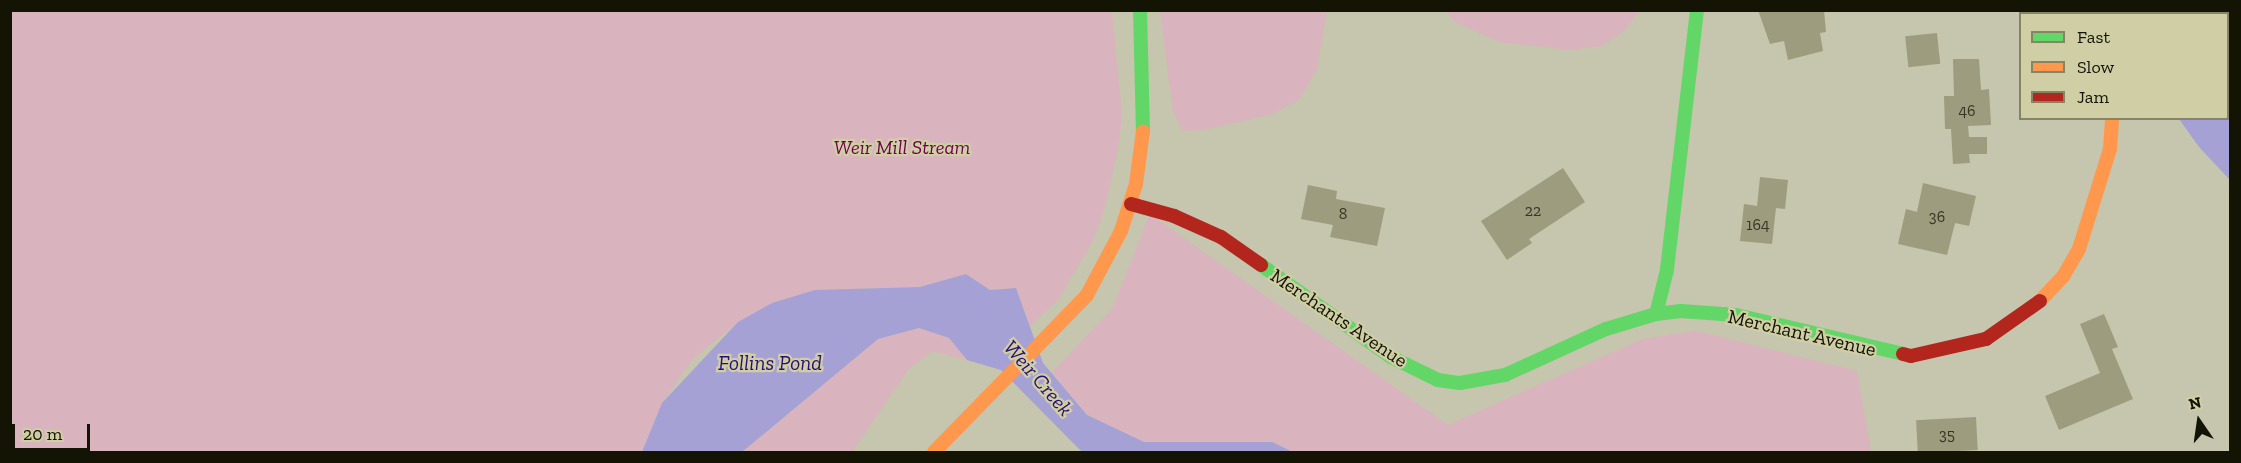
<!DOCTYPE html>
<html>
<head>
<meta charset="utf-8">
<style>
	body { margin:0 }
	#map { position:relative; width:2241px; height:463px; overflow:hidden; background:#c6c5ae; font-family:"Zilla Slab",serif }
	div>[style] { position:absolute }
	.green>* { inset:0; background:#d9b3bd }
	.water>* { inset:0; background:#a5a1d5 }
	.building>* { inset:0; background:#9e9c7e; transform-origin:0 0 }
	.street>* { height:26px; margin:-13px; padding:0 13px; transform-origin:13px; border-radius:13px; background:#f6f6f3 }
	.fast>* { height:14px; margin:-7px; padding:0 7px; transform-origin:7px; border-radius:7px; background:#63d668 }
	.slow>* { height:14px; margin:-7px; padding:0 7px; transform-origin:7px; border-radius:7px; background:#ff974d }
	.jam>* { height:14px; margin:-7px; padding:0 7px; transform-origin:7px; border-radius:7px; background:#b3261e }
	span { translate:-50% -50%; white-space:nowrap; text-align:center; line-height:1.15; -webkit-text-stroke:4.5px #d0cea4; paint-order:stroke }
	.number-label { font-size:16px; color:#363623 }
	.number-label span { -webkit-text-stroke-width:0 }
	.park-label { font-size:20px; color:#6e004d; font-style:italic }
	.street-label { font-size:20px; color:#141405 }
	.water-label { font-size:21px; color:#2c0e73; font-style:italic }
	.frame { position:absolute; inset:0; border:12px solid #141405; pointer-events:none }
	.legend { position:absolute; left:2019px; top:12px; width:210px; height:108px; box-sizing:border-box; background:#d0cea4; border:2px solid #858464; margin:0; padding:8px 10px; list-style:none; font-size:18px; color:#141405 }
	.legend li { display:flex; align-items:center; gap:12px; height:30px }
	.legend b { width:30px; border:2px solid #858464 }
	.north { position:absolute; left:2169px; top:391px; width:60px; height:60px; -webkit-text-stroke:4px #d0cea4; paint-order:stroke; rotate:347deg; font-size:16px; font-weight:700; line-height:24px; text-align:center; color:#141405 }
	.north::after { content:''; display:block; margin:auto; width:21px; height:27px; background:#141405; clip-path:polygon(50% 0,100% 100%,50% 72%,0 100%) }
	.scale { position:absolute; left:12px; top:424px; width:78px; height:27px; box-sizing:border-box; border:3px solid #141405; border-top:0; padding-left:8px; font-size:18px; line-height:21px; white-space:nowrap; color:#141405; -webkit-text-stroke:4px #d0cea4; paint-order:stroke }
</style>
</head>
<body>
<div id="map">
	<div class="green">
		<i style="clip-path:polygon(10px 11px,1112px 11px,1122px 115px,1119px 143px,1105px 207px,1093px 241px,1058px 300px,1030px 326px,1016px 288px,990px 291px,966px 274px,920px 287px,815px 290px,772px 303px,738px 322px,692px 360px,662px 403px,642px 452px,11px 452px)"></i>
		<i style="clip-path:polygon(1160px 11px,1327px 11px,1317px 69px,1300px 99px,1273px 114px,1203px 130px,1183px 131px,1173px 112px)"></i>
		<i style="clip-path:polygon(1448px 11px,1640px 11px,1624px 31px,1602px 46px,1569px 50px,1499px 42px,1453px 21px)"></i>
		<i style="clip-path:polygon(1150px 214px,1448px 425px,1643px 339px,1696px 331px,1857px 371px,1871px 452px,1293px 452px,1272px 442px,1144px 442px,1087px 415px,1052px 373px,1112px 309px)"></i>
		<i style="clip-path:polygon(919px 328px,949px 338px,967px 360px,932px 351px,908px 370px,852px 452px,742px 452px,878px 339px)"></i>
	</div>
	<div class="water">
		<i style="clip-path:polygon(2228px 82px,2230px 87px,2230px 180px,2199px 147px,2179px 119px,2228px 118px)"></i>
		<i style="clip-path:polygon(966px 274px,990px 290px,1016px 288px,1043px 363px,1087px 415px,1144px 442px,1272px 442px,1293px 452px,1082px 452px,1001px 370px,967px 360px,949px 338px,919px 328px,878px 339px,742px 452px,642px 452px,662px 403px,738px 322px,772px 303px,815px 290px,920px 287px)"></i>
	</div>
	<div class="building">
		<i style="clip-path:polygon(1758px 10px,1824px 10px,1826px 32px,1820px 33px,1823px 51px,1788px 60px,1784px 41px,1770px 44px)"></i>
		<i style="left:1937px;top:33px;width:31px;height:32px;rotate:84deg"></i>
		<i style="clip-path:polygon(1953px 59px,1979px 59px,1981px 90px,1989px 89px,1991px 125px,1968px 126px,1969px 137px,1987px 137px,1987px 154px,1969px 154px,1970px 163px,1953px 164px,1951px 129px,1945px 129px,1944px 96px,1954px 96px)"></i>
		<i style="clip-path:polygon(1563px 168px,1585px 202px,1529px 239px,1532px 243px,1507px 260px,1481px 221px)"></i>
		<i style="clip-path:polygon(1760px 177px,1788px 180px,1785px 209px,1776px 208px,1772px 244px,1740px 241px,1744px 204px,1757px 206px)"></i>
		<i style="clip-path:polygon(1923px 183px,1976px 196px,1969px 226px,1955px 223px,1947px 255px,1898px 244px,1906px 209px,1917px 212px)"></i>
		<i style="clip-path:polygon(1308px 185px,1337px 191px,1336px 199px,1385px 208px,1377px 246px,1330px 237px,1333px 225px,1301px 219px)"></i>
		<i style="clip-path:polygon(2104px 314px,2118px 347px,2112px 349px,2133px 399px,2059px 430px,2045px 396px,2100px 373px,2080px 324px)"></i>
		<i style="left:1976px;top:417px;width:33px;height:60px;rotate:87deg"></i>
	</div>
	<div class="street">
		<i style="left:2073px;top:10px;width:4px;rotate:76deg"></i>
		<i style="left:2193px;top:10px;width:4px;rotate:76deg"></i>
		<i style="left:2228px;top:60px;width:4px;rotate:63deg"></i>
	</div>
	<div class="fast">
		<i style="left:1140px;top:10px;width:121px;rotate:88.6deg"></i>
		<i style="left:1697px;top:10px;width:262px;rotate:96.6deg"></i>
		<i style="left:1667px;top:270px;width:45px;rotate:104deg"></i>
		<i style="left:1656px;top:314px;width:25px;rotate:-7deg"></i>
		<i style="left:1681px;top:311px;width:55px;rotate:4.2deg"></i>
		<i style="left:1736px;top:315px;width:171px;rotate:13.1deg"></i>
		<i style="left:1261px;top:265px;width:159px;rotate:35.3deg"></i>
		<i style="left:1391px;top:357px;width:52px;rotate:26.1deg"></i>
		<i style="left:1438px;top:380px;width:22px;rotate:8deg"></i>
		<i style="left:1460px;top:383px;width:46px;rotate:-10.1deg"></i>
		<i style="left:1505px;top:375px;width:111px;rotate:-24.5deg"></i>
		<i style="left:1606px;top:329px;width:52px;rotate:-16.7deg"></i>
	</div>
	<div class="slow">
		<i style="left:2040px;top:301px;width:35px;rotate:-47deg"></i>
		<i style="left:2064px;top:275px;width:30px;rotate:-60deg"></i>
		<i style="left:2079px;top:249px;width:105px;rotate:-72.8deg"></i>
		<i style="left:2110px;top:149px;width:31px;rotate:-86deg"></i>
		<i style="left:934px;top:452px;width:219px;rotate:-45.7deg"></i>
		<i style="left:1087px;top:295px;width:72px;rotate:-62deg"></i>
		<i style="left:1121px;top:231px;width:49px;rotate:-72.3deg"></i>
		<i style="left:1136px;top:184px;width:53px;rotate:-82.5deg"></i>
	</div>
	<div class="jam">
		<i style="left:1131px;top:204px;width:45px;rotate:15.6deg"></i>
		<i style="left:1174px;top:216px;width:51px;rotate:24.1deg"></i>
		<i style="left:1221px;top:237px;width:49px;rotate:35deg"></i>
		<i style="left:1903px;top:354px;width:8px;rotate:14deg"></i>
		<i style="left:1911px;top:356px;width:77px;rotate:-12.8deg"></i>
		<i style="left:1986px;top:339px;width:66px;rotate:-35.1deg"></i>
	</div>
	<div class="number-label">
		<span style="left:1967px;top:111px">46</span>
		<span style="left:1533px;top:211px">22</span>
		<span style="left:1343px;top:214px">8</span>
		<span style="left:1937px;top:217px">36</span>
		<span style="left:1758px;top:225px">164</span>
		<span style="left:1947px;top:435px">35</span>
	</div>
	<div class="park-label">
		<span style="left:902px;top:147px">Weir Mill Stream</span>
	</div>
	<div class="street-label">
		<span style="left:1339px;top:318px;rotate:34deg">Merchants Avenue</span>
		<span style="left:1802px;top:333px;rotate:13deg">Merchant Avenue</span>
	</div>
	<div class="water-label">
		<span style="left:770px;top:363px">Follins Pond</span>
		<span style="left:1038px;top:378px;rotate:49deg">Weir Creek</span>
	</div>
	<div class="frame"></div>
	<ul class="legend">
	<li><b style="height:8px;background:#63d668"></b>Fast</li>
	<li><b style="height:8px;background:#ff974d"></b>Slow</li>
	<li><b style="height:8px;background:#b3261e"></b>Jam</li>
	</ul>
	<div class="north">N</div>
	<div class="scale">20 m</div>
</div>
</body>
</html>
